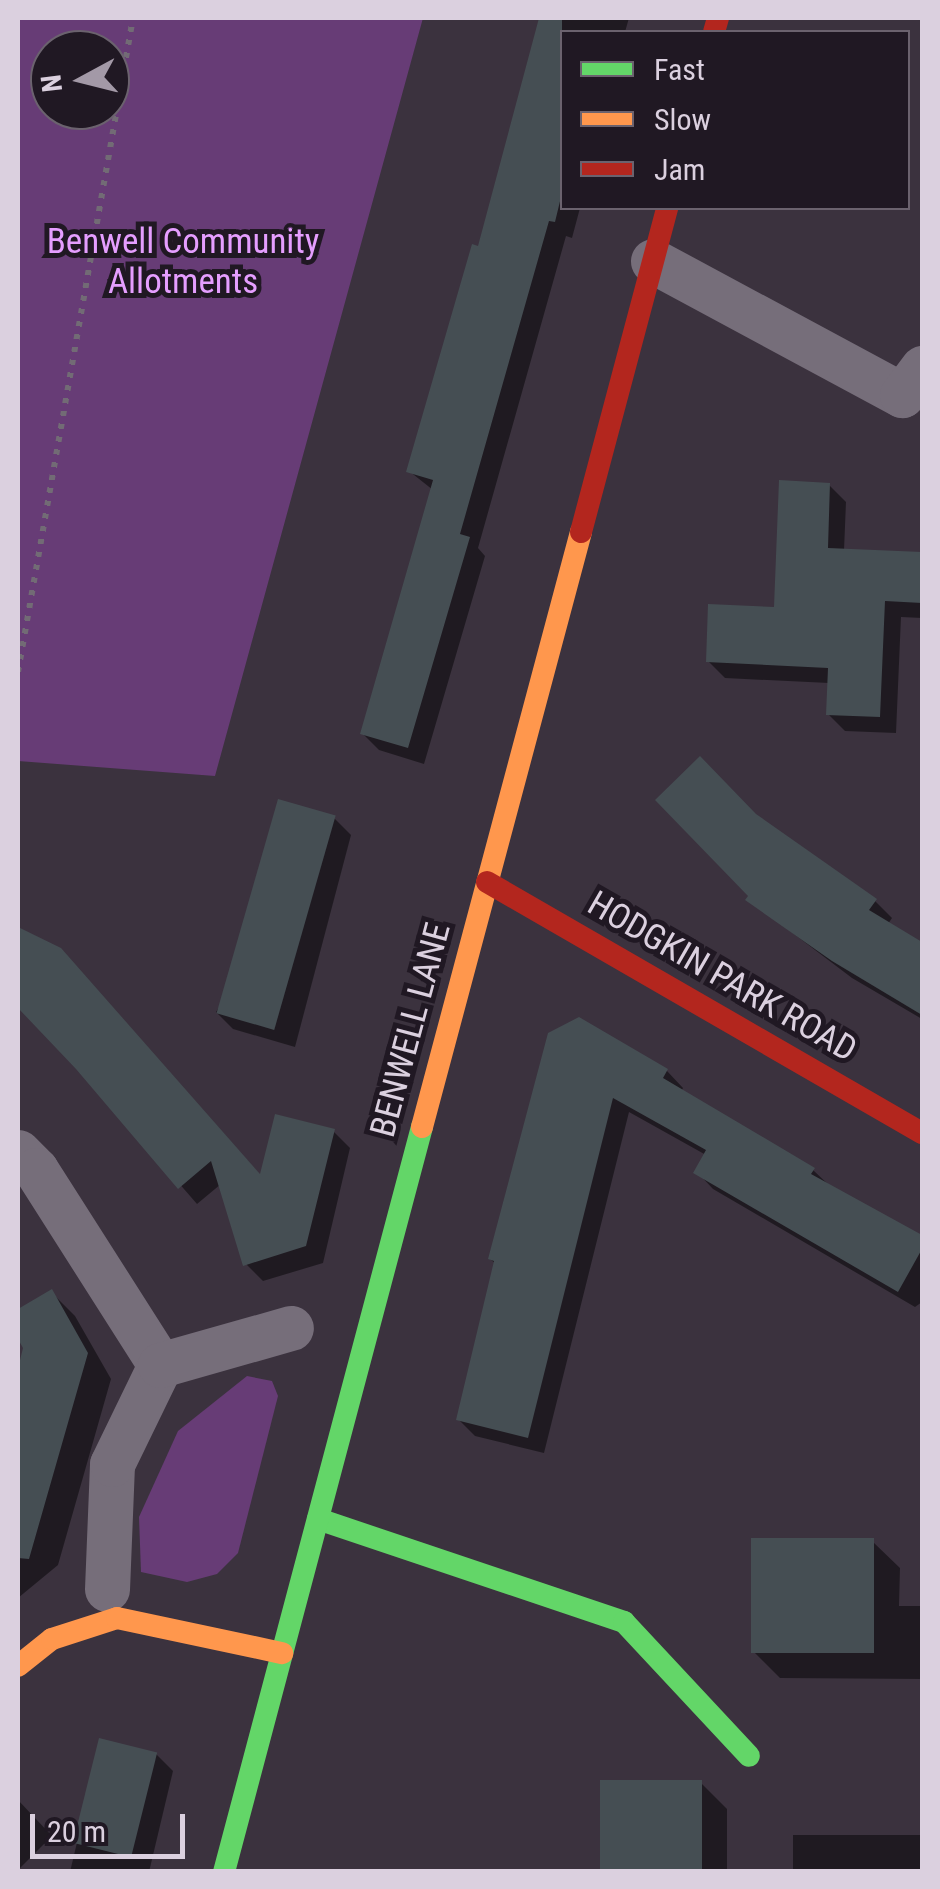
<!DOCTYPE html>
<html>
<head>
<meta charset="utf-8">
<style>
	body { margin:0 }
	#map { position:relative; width:940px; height:1889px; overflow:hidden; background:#3b323e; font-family:"Roboto Condensed",sans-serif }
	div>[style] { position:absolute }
	.green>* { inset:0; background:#673c76 }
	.shadow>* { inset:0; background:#0007; transform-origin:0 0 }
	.building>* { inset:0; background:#454e53; transform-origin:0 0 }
	.path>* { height:6px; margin-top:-3px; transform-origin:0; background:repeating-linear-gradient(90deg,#726b75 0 5px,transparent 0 13px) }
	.street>* { height:45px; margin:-22.5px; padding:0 22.5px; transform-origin:22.5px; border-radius:22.5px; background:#766e7a }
	.fast>* { height:22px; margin:-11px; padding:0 11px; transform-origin:11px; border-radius:11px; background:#63d668 }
	.slow>* { height:22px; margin:-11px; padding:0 11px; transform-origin:11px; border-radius:11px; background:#ff974d }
	.jam>* { height:22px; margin:-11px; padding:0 11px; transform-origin:11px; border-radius:11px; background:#b3261e }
	span { translate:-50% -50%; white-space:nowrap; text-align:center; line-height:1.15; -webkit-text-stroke:10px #201823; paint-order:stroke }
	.park-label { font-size:35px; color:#e59eff }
	.street-label { font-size:35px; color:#dbd0df }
	.frame { position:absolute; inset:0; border:20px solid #dbd0df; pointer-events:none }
	.legend { position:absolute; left:560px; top:30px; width:350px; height:180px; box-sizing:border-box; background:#201823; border:2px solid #6b626e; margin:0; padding:12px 18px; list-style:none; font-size:30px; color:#dbd0df }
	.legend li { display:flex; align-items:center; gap:20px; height:50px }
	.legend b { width:50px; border:2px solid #6b626e }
	.north { position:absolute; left:30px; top:30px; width:100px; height:100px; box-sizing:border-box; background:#201823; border:2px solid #6b626e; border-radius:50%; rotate:263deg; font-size:28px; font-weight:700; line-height:40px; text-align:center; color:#dbd0df }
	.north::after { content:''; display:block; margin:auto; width:35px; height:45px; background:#a399a7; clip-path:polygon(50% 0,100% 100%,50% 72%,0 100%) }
	.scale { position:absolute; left:30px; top:1814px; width:155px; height:45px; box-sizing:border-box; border:5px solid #dbd0df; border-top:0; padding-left:12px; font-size:30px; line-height:35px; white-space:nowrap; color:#dbd0df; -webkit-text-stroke:8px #201823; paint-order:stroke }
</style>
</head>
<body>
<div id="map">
	<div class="green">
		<i style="clip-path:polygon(evenodd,18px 18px,423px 18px,215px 776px,18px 761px,18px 18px,50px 50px,110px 50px,110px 110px,50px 110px,50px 50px)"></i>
		<i style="clip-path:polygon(247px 1376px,272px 1381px,278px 1396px,238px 1553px,217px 1574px,187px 1582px,141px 1572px,139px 1517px,178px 1431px)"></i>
	</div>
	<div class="shadow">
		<i style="clip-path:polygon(541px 18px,629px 18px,625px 32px,562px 32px,562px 208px,580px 208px,572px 238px,566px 236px,478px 548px,485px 556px,424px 764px,379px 750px,362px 733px,433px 490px,409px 471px,480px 249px)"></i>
		<i style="clip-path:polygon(829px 485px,846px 502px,844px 551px,922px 555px,922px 618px,901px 617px,896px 733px,845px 731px,828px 714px,829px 683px,725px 678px,708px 661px,776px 609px)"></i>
		<i style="clip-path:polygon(756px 817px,875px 901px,892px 918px,888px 924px,922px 945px,922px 1019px,852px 978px,749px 900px)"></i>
		<i style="clip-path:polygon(334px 818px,351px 835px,295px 1047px,233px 1029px,216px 1012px)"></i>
		<i style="clip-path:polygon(18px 930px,60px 950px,262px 1177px,333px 1131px,350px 1148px,323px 1263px,263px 1281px,246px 1264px,221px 1184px,197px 1204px,78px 1067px,18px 1006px)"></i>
		<i style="clip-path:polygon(579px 1020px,667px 1071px,683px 1088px,681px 1092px,813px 1170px,832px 1188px,922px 1238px,922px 1302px,915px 1307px,713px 1189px,697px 1172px,706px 1155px,629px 1112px,544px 1453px,475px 1436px,459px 1420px,496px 1264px,490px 1259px)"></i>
		<i style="clip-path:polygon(51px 1292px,75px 1316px,111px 1379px,58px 1565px,18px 1598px,18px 1377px,26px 1348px,18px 1334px,18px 1311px)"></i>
		<i style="clip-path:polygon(873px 1542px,900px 1568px,899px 1606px,922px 1606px,922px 1679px,780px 1678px,754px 1652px)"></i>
		<i style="clip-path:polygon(101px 1741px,156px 1754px,173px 1771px,149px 1872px,70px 1872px)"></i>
		<i style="clip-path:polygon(701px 1783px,727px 1809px,727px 1872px,601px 1871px)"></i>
		<i style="clip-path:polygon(18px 1800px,52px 1836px,18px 1870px)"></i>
		<i style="left:793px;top:1835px;width:129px;height:37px"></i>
	</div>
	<div class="building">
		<i style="clip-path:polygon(539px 18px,562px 18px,562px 193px,555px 222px,549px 221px,460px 534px,470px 537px,408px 748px,360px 734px,433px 480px,406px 472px,472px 244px,478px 246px)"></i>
		<i style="clip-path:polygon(779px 480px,830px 483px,828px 548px,922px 552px,922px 603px,885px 601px,880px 717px,826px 715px,828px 668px,706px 662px,708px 604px,774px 607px)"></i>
		<i style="clip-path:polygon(700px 756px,756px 814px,877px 899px,869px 910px,922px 942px,922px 1015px,832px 961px,745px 900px,748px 896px,655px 800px)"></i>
		<i style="left:278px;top:799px;width:60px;height:223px;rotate:16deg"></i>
		<i style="clip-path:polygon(18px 927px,61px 948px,260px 1174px,275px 1114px,335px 1129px,306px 1246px,243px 1266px,211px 1161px,178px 1189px,76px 1069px,18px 1008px)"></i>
		<i style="clip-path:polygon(579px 1017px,668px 1069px,663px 1078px,815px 1168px,811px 1174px,922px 1235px,922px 1249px,898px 1292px,693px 1173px,706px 1150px,613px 1098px,528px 1438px,456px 1420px,494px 1261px,488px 1259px,548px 1033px)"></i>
		<i style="clip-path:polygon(52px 1289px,88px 1353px,29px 1559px,18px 1558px,18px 1368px,23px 1348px,18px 1339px,18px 1309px)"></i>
		<i style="left:751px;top:1538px;width:123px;height:115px"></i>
		<i style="left:99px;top:1738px;width:60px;height:108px;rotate:14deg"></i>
		<i style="left:600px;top:1780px;width:102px;height:92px"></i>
	</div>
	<div class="path">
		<i style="left:18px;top:672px;width:664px;rotate:-80.03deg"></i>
	</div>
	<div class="street">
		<i style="left:653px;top:261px;width:283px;rotate:28.3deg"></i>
		<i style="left:902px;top:395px;width:34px;rotate:-53deg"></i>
		<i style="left:18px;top:1152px;width:25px;rotate:45deg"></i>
		<i style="left:36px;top:1170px;width:231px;rotate:57.5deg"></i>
		<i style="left:107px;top:1589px;width:125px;rotate:-87.7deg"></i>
		<i style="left:112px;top:1464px;width:110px;rotate:-64.1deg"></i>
		<i style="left:160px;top:1365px;width:136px;rotate:-15.8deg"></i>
	</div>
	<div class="fast">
		<i style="left:318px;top:1519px;width:323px;rotate:18.6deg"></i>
		<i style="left:624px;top:1622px;width:183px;rotate:47deg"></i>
		<i style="left:224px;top:1872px;width:771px;rotate:-75.12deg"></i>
	</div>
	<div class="slow">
		<i style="left:422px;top:1127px;width:616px;rotate:-75.04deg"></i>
		<i style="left:18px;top:1666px;width:43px;rotate:-38.5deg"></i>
		<i style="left:52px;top:1639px;width:68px;rotate:-17.9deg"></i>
		<i style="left:117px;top:1618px;width:169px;rotate:12deg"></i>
	</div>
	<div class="jam">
		<i style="left:714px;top:32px;width:15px;rotate:-74deg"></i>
		<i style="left:581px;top:532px;width:335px;rotate:-75.1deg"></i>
		<i style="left:487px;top:882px;width:502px;rotate:29.99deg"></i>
	</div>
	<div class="park-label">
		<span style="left:183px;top:262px">Benwell Community<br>Allotments</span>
	</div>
	<div class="street-label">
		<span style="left:722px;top:977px;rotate:30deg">HODGKIN PARK ROAD</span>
		<span style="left:411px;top:1030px;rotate:-75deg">BENWELL LANE</span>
	</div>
	<div class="frame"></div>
	<ul class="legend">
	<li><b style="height:12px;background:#63d668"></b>Fast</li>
	<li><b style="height:12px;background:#ff974d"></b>Slow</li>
	<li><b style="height:12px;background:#b3261e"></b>Jam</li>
	</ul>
	<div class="north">N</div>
	<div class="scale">20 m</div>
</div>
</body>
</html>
